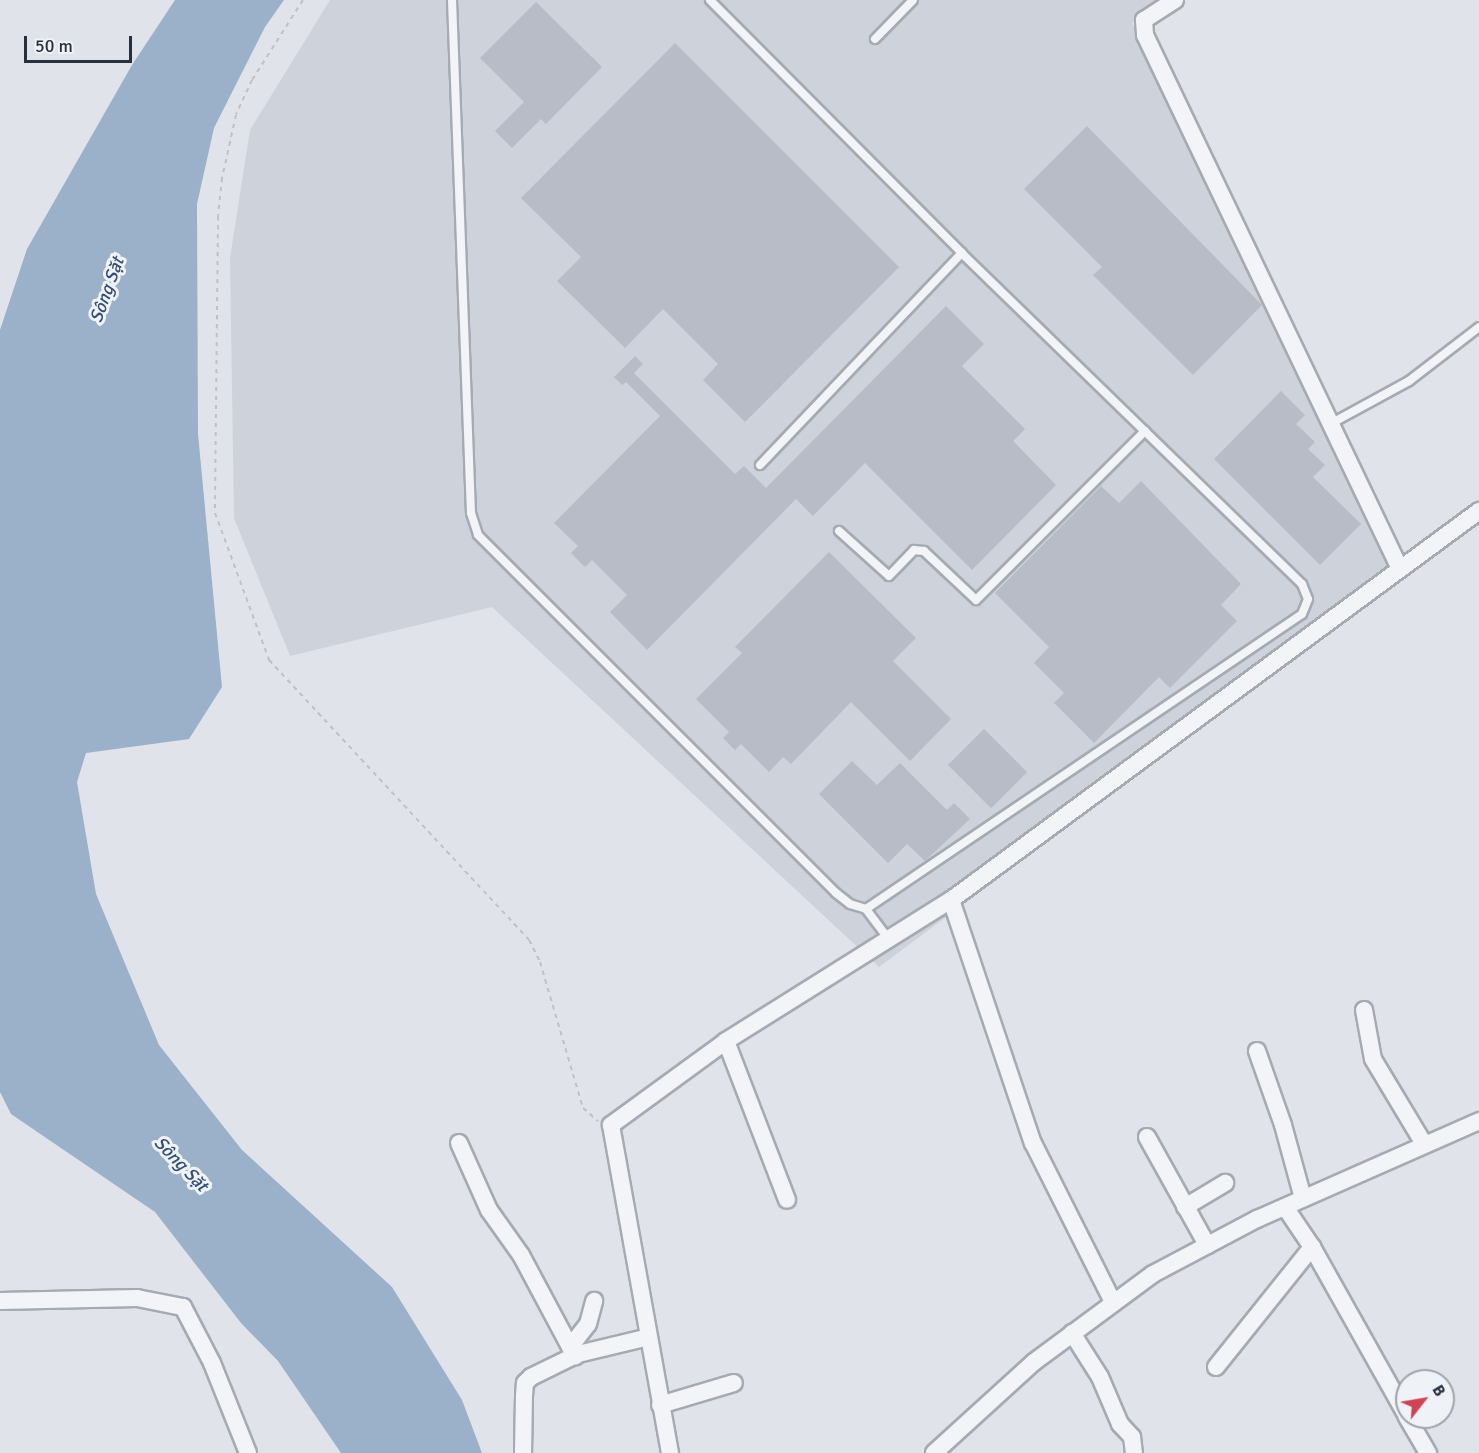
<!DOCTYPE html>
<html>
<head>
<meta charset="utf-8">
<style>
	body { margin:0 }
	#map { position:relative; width:1479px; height:1453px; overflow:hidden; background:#e0e3e9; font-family:Signika,sans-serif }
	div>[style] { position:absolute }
	.built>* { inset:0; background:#ced2db }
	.water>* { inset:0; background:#9bb0c9 }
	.building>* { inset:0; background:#b7bcc6; transform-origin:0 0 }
	.path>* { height:2px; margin-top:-1px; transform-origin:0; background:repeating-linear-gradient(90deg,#bec1c7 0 4.5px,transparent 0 9px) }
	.roads { filter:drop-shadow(2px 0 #a5aab3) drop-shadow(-2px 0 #a5aab3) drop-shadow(0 2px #a5aab3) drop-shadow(0 -2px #a5aab3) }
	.service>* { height:8px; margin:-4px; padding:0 4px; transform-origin:4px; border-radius:4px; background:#f3f4f7 }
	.minor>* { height:16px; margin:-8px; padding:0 8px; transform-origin:8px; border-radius:8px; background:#f3f4f7 }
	span { translate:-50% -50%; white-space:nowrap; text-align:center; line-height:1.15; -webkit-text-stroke:6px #eff2f6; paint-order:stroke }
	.water-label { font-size:18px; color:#324e74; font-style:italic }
	.north { position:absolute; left:1395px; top:1369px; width:60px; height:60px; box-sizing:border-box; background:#eff2f6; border:2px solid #9fa4ad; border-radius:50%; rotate:59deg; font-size:16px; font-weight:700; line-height:24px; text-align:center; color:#283040 }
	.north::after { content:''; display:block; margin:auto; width:21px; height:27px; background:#cf4455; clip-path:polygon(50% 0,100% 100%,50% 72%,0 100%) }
	.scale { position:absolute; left:24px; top:36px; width:108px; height:27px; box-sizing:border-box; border:3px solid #283040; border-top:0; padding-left:8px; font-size:18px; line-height:21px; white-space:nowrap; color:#283040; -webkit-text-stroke:4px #eff2f6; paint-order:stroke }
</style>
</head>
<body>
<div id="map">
	<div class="built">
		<i style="clip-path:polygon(330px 0,1165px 0,1132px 23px,1408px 574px,879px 967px,492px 607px,290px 656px,234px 518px,230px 258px,250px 130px)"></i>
	</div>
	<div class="water">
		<i style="clip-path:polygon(175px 0,284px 0,265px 27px,214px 128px,197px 204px,198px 434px,222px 687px,189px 739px,86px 753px,77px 782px,96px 894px,159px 1045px,242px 1150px,392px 1287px,462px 1400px,482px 1453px,341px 1453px,278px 1361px,241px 1323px,155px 1212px,11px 1114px,0 1092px,0 330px,27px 249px,132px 65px)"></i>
	</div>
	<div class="building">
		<i style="clip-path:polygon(536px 2px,602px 67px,546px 124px,541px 119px,512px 148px,495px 131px,524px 102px,480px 58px)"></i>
		<i style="clip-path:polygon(675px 43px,899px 267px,745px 422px,703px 380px,718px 364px,663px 309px,625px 348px,557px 281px,581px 257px,521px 198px)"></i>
		<i style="clip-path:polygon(1087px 126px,1262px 305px,1193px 375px,1093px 275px,1102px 267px,1024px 189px)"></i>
		<i style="clip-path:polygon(946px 306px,984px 344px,962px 366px,1025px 429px,1013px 441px,1056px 485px,972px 570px,865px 463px,813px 516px,796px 499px,647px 650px,610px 612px,627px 595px,592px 560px,585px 567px,571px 553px,578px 546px,554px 523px,660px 416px,626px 382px,622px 385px,614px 377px,635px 356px,643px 364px,634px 373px,735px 474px,744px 466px,766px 488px)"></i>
		<i style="clip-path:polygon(1281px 391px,1305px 415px,1296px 424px,1315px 442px,1308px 449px,1325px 465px,1313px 477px,1361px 524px,1320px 565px,1214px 459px)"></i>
		<i style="clip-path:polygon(1141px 481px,1241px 584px,1221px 605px,1237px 621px,1170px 688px,1159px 677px,1094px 743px,1054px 703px,1064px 693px,1034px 663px,1049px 647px,995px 593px,1101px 486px,1119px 503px)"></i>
		<i style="clip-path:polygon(829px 552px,916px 638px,893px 661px,951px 719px,910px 761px,851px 702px,791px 764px,783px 757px,769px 772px,741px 744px,735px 750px,723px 738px,729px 732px,696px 699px,742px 653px,735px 647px)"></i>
		<i style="left:984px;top:729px;width:61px;height:51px;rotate:45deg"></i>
		<i style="clip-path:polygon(852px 761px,877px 785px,900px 763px,947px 810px,954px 803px,970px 819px,925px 861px,907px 844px,888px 863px,819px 794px)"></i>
	</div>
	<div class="path">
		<i style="left:303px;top:0;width:95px;rotate:122.5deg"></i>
		<i style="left:252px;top:80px;width:38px;rotate:115deg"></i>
		<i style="left:236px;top:115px;width:65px;rotate:102.5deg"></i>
		<i style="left:222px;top:178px;width:38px;rotate:96deg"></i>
		<i style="left:218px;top:216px;width:297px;rotate:90.6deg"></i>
		<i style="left:215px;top:513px;width:157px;rotate:69.8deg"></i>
		<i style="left:269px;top:660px;width:382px;rotate:47.1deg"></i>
		<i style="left:529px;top:940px;width:25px;rotate:63deg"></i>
		<i style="left:540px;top:962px;width:152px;rotate:73.6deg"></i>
		<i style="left:583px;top:1108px;width:20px;rotate:41deg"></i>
	</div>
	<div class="roads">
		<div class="service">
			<i style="left:452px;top:0;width:513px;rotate:87.88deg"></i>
			<i style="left:471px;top:513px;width:23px;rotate:72deg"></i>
			<i style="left:478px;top:535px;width:506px;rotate:45deg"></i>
			<i style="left:836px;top:893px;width:18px;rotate:38deg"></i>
			<i style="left:850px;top:904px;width:17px;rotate:17deg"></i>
			<i style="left:866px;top:909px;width:526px;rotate:-34.08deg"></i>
			<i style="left:1302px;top:614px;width:16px;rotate:-68deg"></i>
			<i style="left:1308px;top:599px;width:16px;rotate:-112deg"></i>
			<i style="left:1302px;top:584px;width:475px;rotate:-135.8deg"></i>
			<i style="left:962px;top:253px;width:357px;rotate:-134.9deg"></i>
			<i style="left:875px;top:39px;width:54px;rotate:-45.7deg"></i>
			<i style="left:1332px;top:423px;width:88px;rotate:-28.6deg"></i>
			<i style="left:1409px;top:381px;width:88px;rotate:-37.6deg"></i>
			<i style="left:760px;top:465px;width:293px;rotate:-46.4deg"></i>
			<i style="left:839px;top:531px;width:67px;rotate:42deg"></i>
			<i style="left:889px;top:576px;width:36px;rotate:-46deg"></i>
			<i style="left:914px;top:550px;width:10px;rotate:6deg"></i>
			<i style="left:924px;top:551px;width:71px;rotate:43.3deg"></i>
			<i style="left:976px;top:600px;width:239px;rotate:-45deg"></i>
			<i style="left:866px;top:909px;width:39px;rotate:53deg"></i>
		</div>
		<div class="minor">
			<i style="left:1175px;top:0;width:37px;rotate:147deg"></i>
			<i style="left:1144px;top:20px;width:15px;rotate:86deg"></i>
			<i style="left:1145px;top:35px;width:592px;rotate:64.47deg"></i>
			<i style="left:951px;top:900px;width:256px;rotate:71.4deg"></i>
			<i style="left:1033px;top:1143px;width:178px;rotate:63.3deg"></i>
			<i style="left:1364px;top:1010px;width:50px;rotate:79.6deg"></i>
			<i style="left:1373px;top:1059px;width:99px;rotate:59deg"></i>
			<i style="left:726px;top:1041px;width:170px;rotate:69deg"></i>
			<i style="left:1257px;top:1051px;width:78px;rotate:70.6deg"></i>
			<i style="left:1283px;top:1125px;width:76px;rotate:74.7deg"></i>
			<i style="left:1147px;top:1137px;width:124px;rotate:60.9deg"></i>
			<i style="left:459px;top:1143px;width:73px;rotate:65.9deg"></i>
			<i style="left:489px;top:1210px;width:55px;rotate:54.6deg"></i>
			<i style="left:521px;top:1255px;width:115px;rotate:61.9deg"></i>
			<i style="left:1185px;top:1207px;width:47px;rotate:-31deg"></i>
			<i style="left:1312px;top:1247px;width:194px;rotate:60.7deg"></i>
			<i style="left:0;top:1301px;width:137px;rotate:-1.3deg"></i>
			<i style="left:137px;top:1298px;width:47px;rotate:11.1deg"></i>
			<i style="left:183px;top:1307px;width:63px;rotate:62.6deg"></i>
			<i style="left:212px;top:1363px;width:97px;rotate:68.2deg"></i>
			<i style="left:1072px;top:1333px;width:52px;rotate:57.5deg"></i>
			<i style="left:1100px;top:1377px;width:51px;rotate:66.9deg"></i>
			<i style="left:1120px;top:1424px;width:18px;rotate:47deg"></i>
			<i style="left:1132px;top:1437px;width:16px;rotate:83deg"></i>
			<i style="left:570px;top:1347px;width:29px;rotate:-52deg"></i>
			<i style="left:588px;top:1324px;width:24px;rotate:-75deg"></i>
			<i style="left:1216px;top:1367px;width:154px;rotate:-51.3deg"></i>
			<i style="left:1312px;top:1247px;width:48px;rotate:-124deg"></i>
			<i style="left:660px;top:1405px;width:77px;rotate:-16.6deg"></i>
			<i style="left:1407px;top:1417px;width:42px;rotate:59.7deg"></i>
			<i style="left:523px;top:1453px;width:57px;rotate:-89deg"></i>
			<i style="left:524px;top:1396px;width:13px;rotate:-86deg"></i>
			<i style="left:525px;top:1383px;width:8px;rotate:-45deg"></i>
			<i style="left:531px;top:1377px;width:52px;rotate:-26.1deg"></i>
			<i style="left:578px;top:1354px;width:73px;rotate:-13.5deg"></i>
			<i style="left:670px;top:1453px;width:333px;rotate:-100.2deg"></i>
			<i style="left:611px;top:1125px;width:142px;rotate:-36.1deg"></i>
			<i style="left:726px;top:1041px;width:266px;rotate:-32.1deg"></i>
			<i style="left:951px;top:900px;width:656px;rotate:-36.38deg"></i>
			<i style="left:934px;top:1453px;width:135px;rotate:-42.3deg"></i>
			<i style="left:1034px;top:1362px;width:148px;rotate:-36.5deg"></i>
			<i style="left:1153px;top:1274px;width:118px;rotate:-27.9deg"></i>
			<i style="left:1257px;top:1219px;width:243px;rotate:-23.8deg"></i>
		</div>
	</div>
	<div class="water-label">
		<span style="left:107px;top:290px;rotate:-70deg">Sông Sặt</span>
		<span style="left:181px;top:1164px;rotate:46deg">Sông Sặt</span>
	</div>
	<div class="north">B</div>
	<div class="scale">50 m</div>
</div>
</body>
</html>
